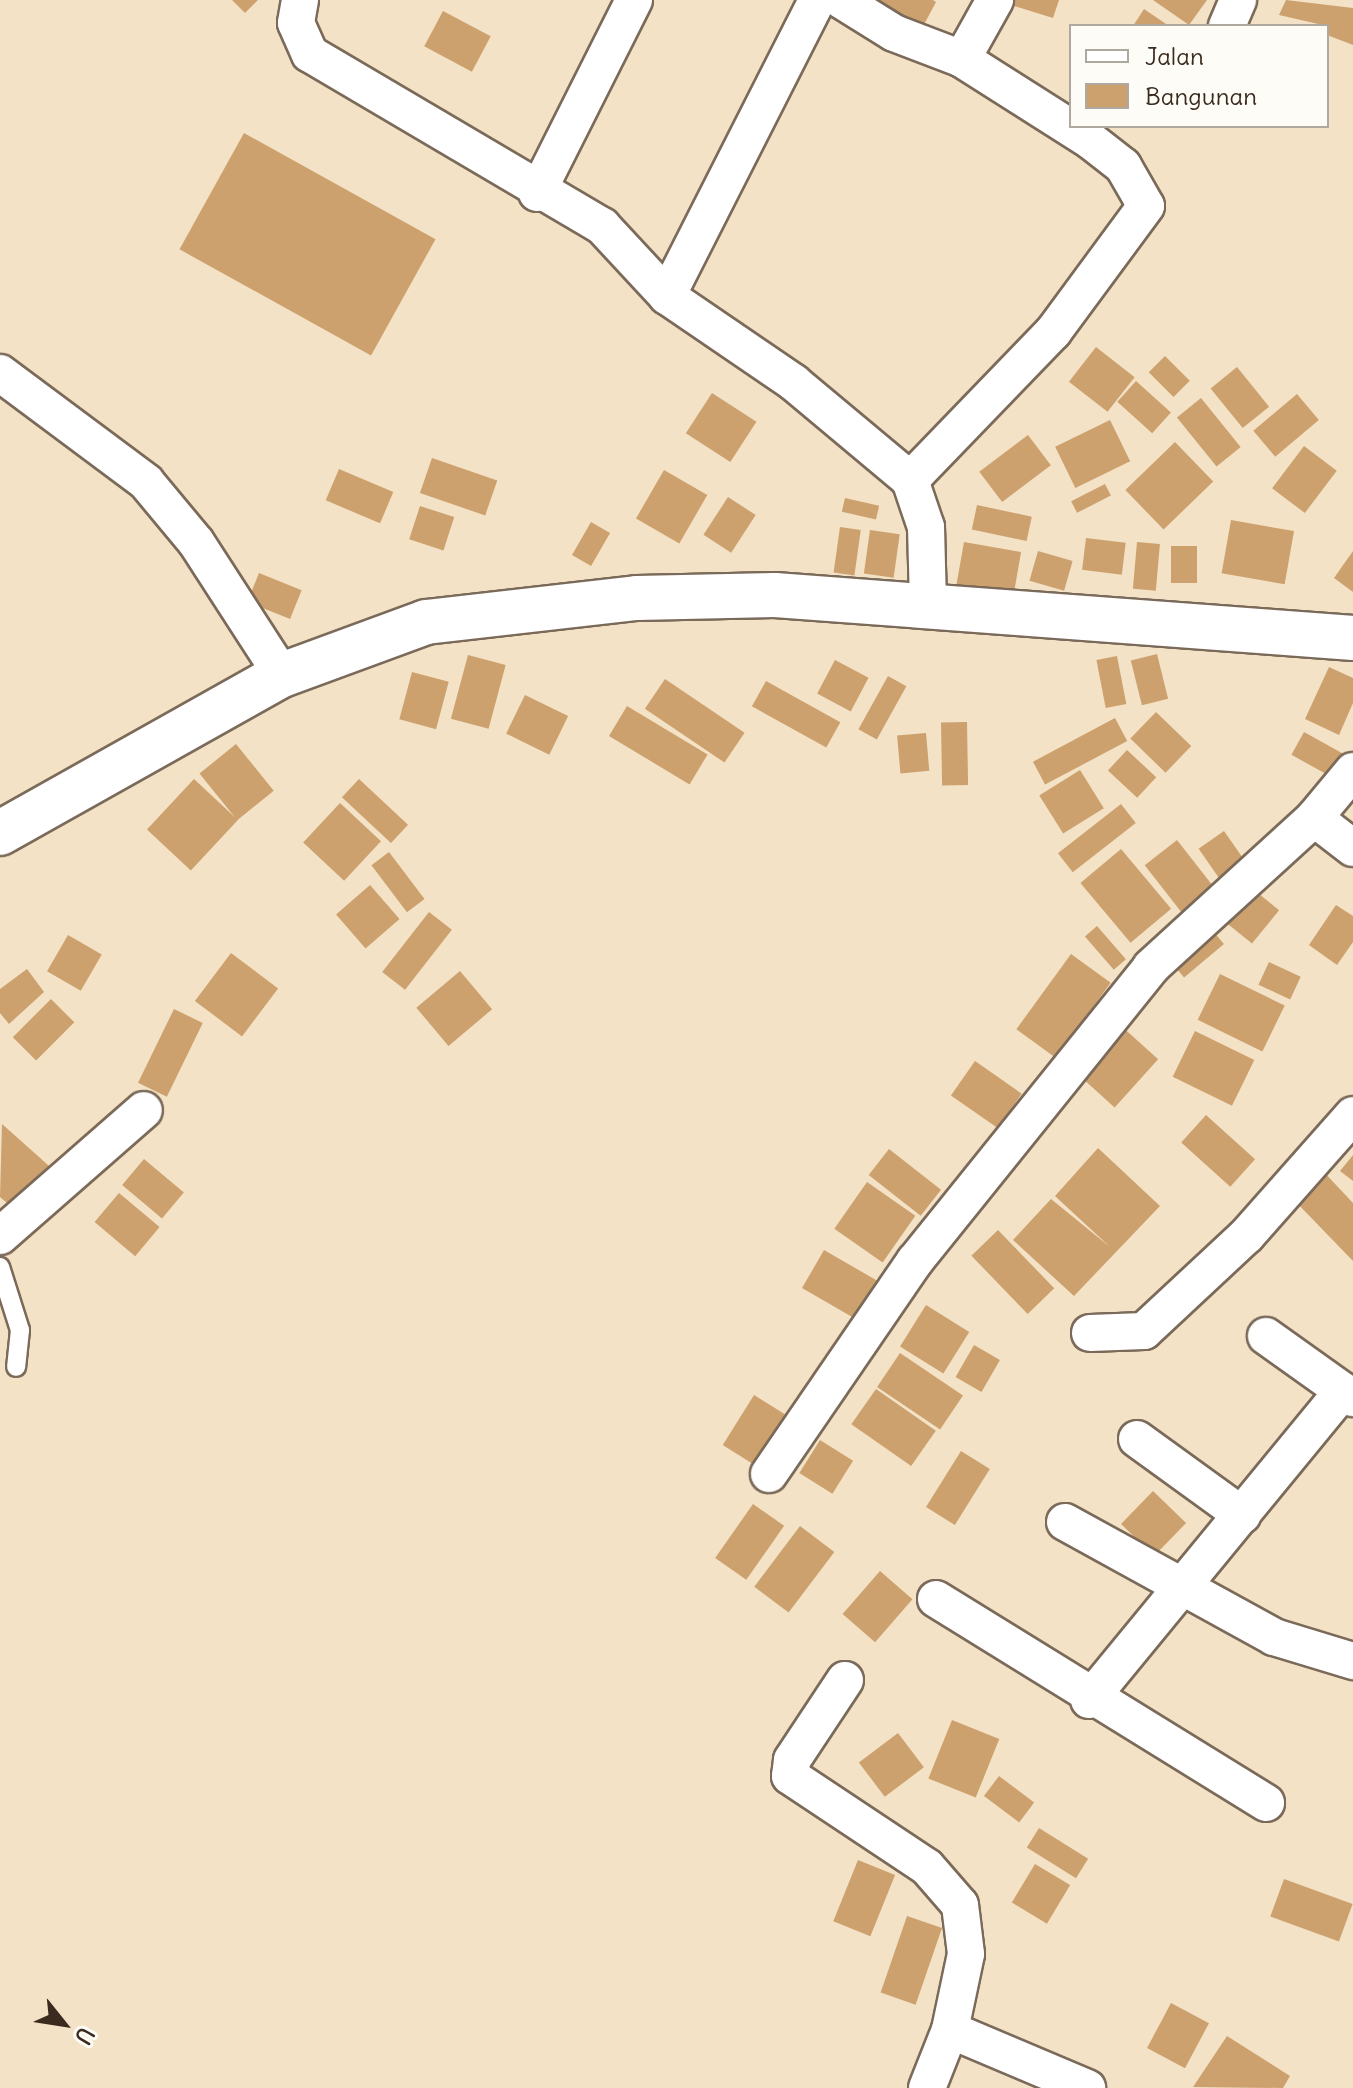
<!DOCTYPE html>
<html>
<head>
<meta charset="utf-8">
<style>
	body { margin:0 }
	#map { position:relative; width:1353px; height:2088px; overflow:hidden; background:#f3e2c6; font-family:Delius,sans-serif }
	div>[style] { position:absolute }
	.building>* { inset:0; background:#cda16e; transform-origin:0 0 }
	.roads { filter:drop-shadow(2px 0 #7b6a59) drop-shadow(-2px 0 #7b6a59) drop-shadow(0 2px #7b6a59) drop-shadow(0 -2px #7b6a59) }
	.service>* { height:18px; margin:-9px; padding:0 9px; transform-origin:9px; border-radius:9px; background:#fff }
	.minor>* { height:36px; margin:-18px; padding:0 18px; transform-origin:18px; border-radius:18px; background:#fff }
	.tertiary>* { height:44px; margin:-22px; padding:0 22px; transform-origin:22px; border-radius:22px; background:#fff }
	span { translate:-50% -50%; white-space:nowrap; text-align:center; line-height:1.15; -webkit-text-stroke:6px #fdfcf7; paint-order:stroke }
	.legend { position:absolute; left:1069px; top:24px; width:260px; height:104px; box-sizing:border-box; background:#fdfcf7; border:2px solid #afa8a0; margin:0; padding:10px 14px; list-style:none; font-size:24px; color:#3b2a1e }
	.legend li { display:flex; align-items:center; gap:16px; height:40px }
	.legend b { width:40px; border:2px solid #afa8a0 }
	.north { position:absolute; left:24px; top:1984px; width:80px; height:80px; -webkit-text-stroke:6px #fdfcf7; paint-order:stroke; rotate:120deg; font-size:22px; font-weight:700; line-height:32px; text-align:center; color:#3b2a1e }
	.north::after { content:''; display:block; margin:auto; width:28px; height:36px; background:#3b2a1e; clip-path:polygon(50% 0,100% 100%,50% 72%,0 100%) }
</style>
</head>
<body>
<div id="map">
	<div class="building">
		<i style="clip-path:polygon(232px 0,258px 0,245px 13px)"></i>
		<i style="clip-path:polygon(874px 0,933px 0,936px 2px,919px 34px)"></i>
		<i style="clip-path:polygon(1015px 0,1059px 0,1053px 18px,1014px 6px)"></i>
		<i style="clip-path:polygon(1153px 0,1207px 0,1189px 25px)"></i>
		<i style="clip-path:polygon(1286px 0,1353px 8px,1353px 45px,1327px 35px,1327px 26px,1279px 15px)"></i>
		<i style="clip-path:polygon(1144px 9px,1169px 26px,1133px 26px)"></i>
		<i style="left:443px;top:11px;width:54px;height:40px;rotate:28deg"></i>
		<i style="left:244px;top:133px;width:219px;height:133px;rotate:29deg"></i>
		<i style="left:1096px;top:347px;width:49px;height:44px;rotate:38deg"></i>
		<i style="left:1165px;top:356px;width:35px;height:23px;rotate:45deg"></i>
		<i style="left:1237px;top:367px;width:51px;height:34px;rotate:51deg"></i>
		<i style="left:1136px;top:381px;width:47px;height:28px;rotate:42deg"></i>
		<i style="left:712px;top:393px;width:53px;height:48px;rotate:33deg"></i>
		<i style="left:1297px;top:394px;width:34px;height:57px;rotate:50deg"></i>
		<i style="left:1201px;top:398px;width:63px;height:31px;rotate:51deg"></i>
		<i style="left:1110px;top:420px;width:46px;height:61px;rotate:64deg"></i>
		<i style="left:1028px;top:435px;width:38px;height:61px;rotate:53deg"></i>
		<i style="left:1175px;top:442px;width:55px;height:69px;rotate:46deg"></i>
		<i style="left:1304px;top:446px;width:41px;height:53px;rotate:37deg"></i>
		<i style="left:432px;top:458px;width:69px;height:37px;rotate:19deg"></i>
		<i style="left:339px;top:469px;width:59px;height:34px;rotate:23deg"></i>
		<i style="left:664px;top:470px;width:50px;height:56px;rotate:30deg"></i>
		<i style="left:1105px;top:484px;width:13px;height:38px;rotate:63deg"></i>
		<i style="left:728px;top:497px;width:33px;height:45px;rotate:33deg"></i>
		<i style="left:845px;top:498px;width:35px;height:14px;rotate:13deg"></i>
		<i style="left:977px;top:505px;width:56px;height:25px;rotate:12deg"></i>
		<i style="left:420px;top:506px;width:36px;height:35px;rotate:18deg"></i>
		<i style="left:1231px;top:520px;width:64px;height:54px;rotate:10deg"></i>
		<i style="left:591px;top:522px;width:22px;height:38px;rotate:30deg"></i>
		<i style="left:840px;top:527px;width:21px;height:46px;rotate:8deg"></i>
		<i style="left:870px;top:530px;width:30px;height:44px;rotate:8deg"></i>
		<i style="left:1086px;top:538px;width:40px;height:32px;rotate:7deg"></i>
		<i style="left:964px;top:542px;width:58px;height:45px;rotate:10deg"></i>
		<i style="left:1137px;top:542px;width:23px;height:47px;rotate:5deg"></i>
		<i style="left:1171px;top:546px;width:26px;height:37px"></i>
		<i style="left:1038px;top:551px;width:36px;height:31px;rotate:16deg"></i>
		<i style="clip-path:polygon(1353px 551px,1353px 592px,1334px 578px)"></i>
		<i style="left:259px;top:573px;width:46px;height:31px;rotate:22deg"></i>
		<i style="left:1157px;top:654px;width:46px;height:27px;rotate:76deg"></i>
		<i style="left:468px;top:655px;width:39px;height:66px;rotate:15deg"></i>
		<i style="left:1117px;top:656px;width:49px;height:21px;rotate:79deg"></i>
		<i style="left:835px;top:660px;width:38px;height:38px;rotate:28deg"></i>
		<i style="clip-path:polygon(1329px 667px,1353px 678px,1353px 703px,1339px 735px,1305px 719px)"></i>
		<i style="left:412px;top:672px;width:38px;height:49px;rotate:15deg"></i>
		<i style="left:888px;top:676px;width:21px;height:61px;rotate:29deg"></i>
		<i style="left:665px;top:679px;width:96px;height:36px;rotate:34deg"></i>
		<i style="left:766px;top:681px;width:85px;height:29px;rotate:29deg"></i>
		<i style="left:525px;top:695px;width:48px;height:43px;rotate:26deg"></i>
		<i style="left:627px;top:706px;width:94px;height:35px;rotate:31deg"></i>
		<i style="left:1156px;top:712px;width:49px;height:37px;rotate:44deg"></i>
		<i style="left:1115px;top:718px;width:26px;height:93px;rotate:62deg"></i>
		<i style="left:967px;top:722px;width:63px;height:26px;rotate:89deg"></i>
		<i style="left:1304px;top:732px;width:52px;height:26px;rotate:29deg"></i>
		<i style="left:926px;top:733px;width:38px;height:29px;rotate:85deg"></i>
		<i style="left:236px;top:744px;width:60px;height:47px;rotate:51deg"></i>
		<i style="left:1127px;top:750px;width:40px;height:28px;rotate:43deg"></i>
		<i style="left:1080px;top:770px;width:45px;height:48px;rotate:58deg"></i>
		<i style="left:194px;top:779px;width:60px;height:69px;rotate:43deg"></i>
		<i style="left:359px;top:779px;width:67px;height:25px;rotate:43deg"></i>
		<i style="left:340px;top:803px;width:56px;height:54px;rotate:43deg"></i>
		<i style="left:1121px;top:804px;width:24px;height:80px;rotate:52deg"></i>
		<i style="left:1224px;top:831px;width:35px;height:31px;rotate:55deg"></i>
		<i style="left:1177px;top:840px;width:61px;height:41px;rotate:52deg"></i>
		<i style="left:1121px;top:849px;width:78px;height:53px;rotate:50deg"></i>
		<i style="left:389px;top:852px;width:59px;height:22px;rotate:53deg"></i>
		<i style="left:370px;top:885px;width:45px;height:45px;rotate:49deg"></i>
		<i style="left:1248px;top:885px;width:40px;height:43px;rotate:39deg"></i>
		<i style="clip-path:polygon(1336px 905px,1353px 916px,1353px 942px,1337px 965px,1309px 945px)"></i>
		<i style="left:429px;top:912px;width:29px;height:76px;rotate:38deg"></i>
		<i style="left:1097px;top:926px;width:44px;height:16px;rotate:49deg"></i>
		<i style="left:1213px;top:931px;width:17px;height:52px;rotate:50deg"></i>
		<i style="left:68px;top:935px;width:39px;height:42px;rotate:30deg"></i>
		<i style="left:231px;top:953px;width:59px;height:60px;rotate:37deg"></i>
		<i style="left:1071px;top:954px;width:49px;height:93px;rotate:36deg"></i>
		<i style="left:1269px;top:962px;width:35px;height:25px;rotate:25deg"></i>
		<i style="clip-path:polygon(27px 969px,44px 992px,9px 1024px,0 1013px,0 989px)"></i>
		<i style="left:460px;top:971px;width:50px;height:57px;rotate:50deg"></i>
		<i style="left:1220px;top:974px;width:72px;height:51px;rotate:26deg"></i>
		<i style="left:51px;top:999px;width:33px;height:54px;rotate:45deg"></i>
		<i style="left:174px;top:1009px;width:32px;height:82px;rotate:26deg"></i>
		<i style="left:1118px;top:1023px;width:54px;height:65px;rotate:42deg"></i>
		<i style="left:1195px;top:1031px;width:66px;height:51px;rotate:26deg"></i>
		<i style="left:975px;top:1061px;width:57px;height:42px;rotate:35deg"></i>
		<i style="left:1206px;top:1115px;width:66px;height:37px;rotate:42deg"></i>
		<i style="clip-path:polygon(2px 1124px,57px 1173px,20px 1214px,0 1197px)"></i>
		<i style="clip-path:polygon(1098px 1148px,1160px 1206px,1074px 1296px,1013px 1240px,1051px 1199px,1110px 1247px,1055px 1196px)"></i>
		<i style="left:889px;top:1149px;width:66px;height:33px;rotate:38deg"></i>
		<i style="clip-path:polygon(1353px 1155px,1353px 1181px,1340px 1171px)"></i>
		<i style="left:144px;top:1159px;width:52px;height:34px;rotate:40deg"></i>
		<i style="clip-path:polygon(1322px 1170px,1353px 1203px,1353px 1261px,1293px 1199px)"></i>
		<i style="left:867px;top:1182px;width:59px;height:57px;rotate:35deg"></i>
		<i style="left:119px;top:1193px;width:53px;height:38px;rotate:40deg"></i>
		<i style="left:998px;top:1230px;width:81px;height:37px;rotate:46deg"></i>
		<i style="left:824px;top:1250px;width:61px;height:44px;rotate:30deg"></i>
		<i style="left:926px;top:1305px;width:51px;height:49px;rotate:32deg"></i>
		<i style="left:974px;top:1345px;width:30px;height:37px;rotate:30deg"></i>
		<i style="left:900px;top:1353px;width:76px;height:41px;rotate:34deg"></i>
		<i style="left:876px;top:1389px;width:73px;height:43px;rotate:35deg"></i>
		<i style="left:754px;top:1395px;width:45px;height:59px;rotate:32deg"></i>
		<i style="left:820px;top:1440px;width:39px;height:39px;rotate:32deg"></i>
		<i style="left:961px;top:1451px;width:34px;height:66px;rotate:32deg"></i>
		<i style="left:1153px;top:1491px;width:46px;height:46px;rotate:44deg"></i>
		<i style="left:753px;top:1504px;width:38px;height:66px;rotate:35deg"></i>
		<i style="left:800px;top:1526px;width:43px;height:76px;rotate:37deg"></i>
		<i style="left:880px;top:1571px;width:43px;height:57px;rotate:41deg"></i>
		<i style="left:952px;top:1720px;width:51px;height:63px;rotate:22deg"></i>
		<i style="left:898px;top:1733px;width:43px;height:49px;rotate:53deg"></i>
		<i style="left:999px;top:1776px;width:44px;height:25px;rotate:37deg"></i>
		<i style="left:1039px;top:1828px;width:58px;height:23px;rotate:32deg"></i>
		<i style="left:858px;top:1860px;width:40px;height:66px;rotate:22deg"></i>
		<i style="left:1035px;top:1864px;width:41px;height:45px;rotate:31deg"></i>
		<i style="left:1284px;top:1879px;width:73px;height:40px;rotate:20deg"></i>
		<i style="left:907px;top:1916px;width:37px;height:81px;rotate:19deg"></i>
		<i style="left:1171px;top:2003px;width:43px;height:51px;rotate:28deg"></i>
		<i style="clip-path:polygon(1227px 2036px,1290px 2076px,1283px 2088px,1193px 2087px)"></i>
	</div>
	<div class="roads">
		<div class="service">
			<i style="left:0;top:1267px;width:66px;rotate:72.4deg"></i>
			<i style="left:20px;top:1330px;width:37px;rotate:96deg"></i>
		</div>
		<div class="minor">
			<i style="left:300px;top:0;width:23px;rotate:100deg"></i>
			<i style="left:296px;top:23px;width:34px;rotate:66deg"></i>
			<i style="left:310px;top:54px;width:339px;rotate:30.5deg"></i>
			<i style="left:602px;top:226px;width:96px;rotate:47.1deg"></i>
			<i style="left:667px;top:296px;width:153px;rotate:34.3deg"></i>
			<i style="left:793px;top:382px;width:153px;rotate:39.9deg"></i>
			<i style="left:910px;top:480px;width:50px;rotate:71.2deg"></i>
			<i style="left:926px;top:527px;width:77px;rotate:88.5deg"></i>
			<i style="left:841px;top:0;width:62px;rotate:31.9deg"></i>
			<i style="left:894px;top:33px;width:73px;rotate:20.9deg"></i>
			<i style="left:962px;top:59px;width:153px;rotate:32.4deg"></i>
			<i style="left:1091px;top:141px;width:41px;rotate:38deg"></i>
			<i style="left:1123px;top:166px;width:46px;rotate:60.1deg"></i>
			<i style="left:1146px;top:206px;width:157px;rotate:126.4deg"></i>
			<i style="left:1053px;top:332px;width:206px;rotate:134deg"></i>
			<i style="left:1227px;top:26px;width:28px;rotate:-67deg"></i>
			<i style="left:962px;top:59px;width:68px;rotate:-60.8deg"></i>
			<i style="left:537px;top:193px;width:216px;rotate:-63.3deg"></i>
			<i style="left:667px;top:296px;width:332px;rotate:-63.1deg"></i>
			<i style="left:0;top:373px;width:182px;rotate:36.7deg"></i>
			<i style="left:146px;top:482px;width:78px;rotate:50.2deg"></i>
			<i style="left:196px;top:542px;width:158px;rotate:57.1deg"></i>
			<i style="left:1314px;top:818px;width:49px;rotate:37.6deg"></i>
			<i style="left:0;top:1236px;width:191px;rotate:-41.2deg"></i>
			<i style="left:1090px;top:1333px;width:54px;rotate:-2.1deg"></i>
			<i style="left:1144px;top:1331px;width:141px;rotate:-43deg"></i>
			<i style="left:1247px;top:1235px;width:160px;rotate:-48.5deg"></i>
			<i style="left:1266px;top:1336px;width:107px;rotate:35.5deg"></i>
			<i style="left:1137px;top:1439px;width:130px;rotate:35.9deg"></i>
			<i style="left:769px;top:1474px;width:258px;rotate:-55.6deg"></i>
			<i style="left:915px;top:1261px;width:377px;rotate:-51.2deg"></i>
			<i style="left:1151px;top:967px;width:221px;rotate:-42.4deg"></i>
			<i style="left:1314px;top:818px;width:61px;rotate:-50.3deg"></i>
			<i style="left:1065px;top:1522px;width:239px;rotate:28.8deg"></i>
			<i style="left:1274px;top:1637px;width:83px;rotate:16.9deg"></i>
			<i style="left:936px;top:1599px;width:388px;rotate:31.7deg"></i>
			<i style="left:845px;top:1680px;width:96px;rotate:123.5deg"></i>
			<i style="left:792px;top:1760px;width:16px;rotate:97deg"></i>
			<i style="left:790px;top:1776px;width:164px;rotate:33.6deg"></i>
			<i style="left:927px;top:1867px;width:50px;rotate:49deg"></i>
			<i style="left:960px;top:1905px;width:49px;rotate:83deg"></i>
			<i style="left:966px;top:1954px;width:78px;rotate:101.9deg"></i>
			<i style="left:1089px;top:1700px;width:400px;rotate:-50.6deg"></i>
			<i style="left:927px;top:2088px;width:62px;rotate:-68.4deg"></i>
			<i style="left:950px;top:2030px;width:149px;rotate:22.9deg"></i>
		</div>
		<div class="tertiary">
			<i style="left:0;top:833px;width:323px;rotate:-29.3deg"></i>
			<i style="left:282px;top:675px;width:153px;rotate:-20.2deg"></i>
			<i style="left:426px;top:622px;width:212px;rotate:-6.5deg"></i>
			<i style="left:637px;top:598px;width:138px;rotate:-1.2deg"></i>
			<i style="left:775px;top:595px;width:580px;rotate:4.25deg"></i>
		</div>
	</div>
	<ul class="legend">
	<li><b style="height:10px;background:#fff"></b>Jalan</li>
	<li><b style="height:22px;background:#cda16e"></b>Bangunan</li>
	</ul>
	<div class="north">U</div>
</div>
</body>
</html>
